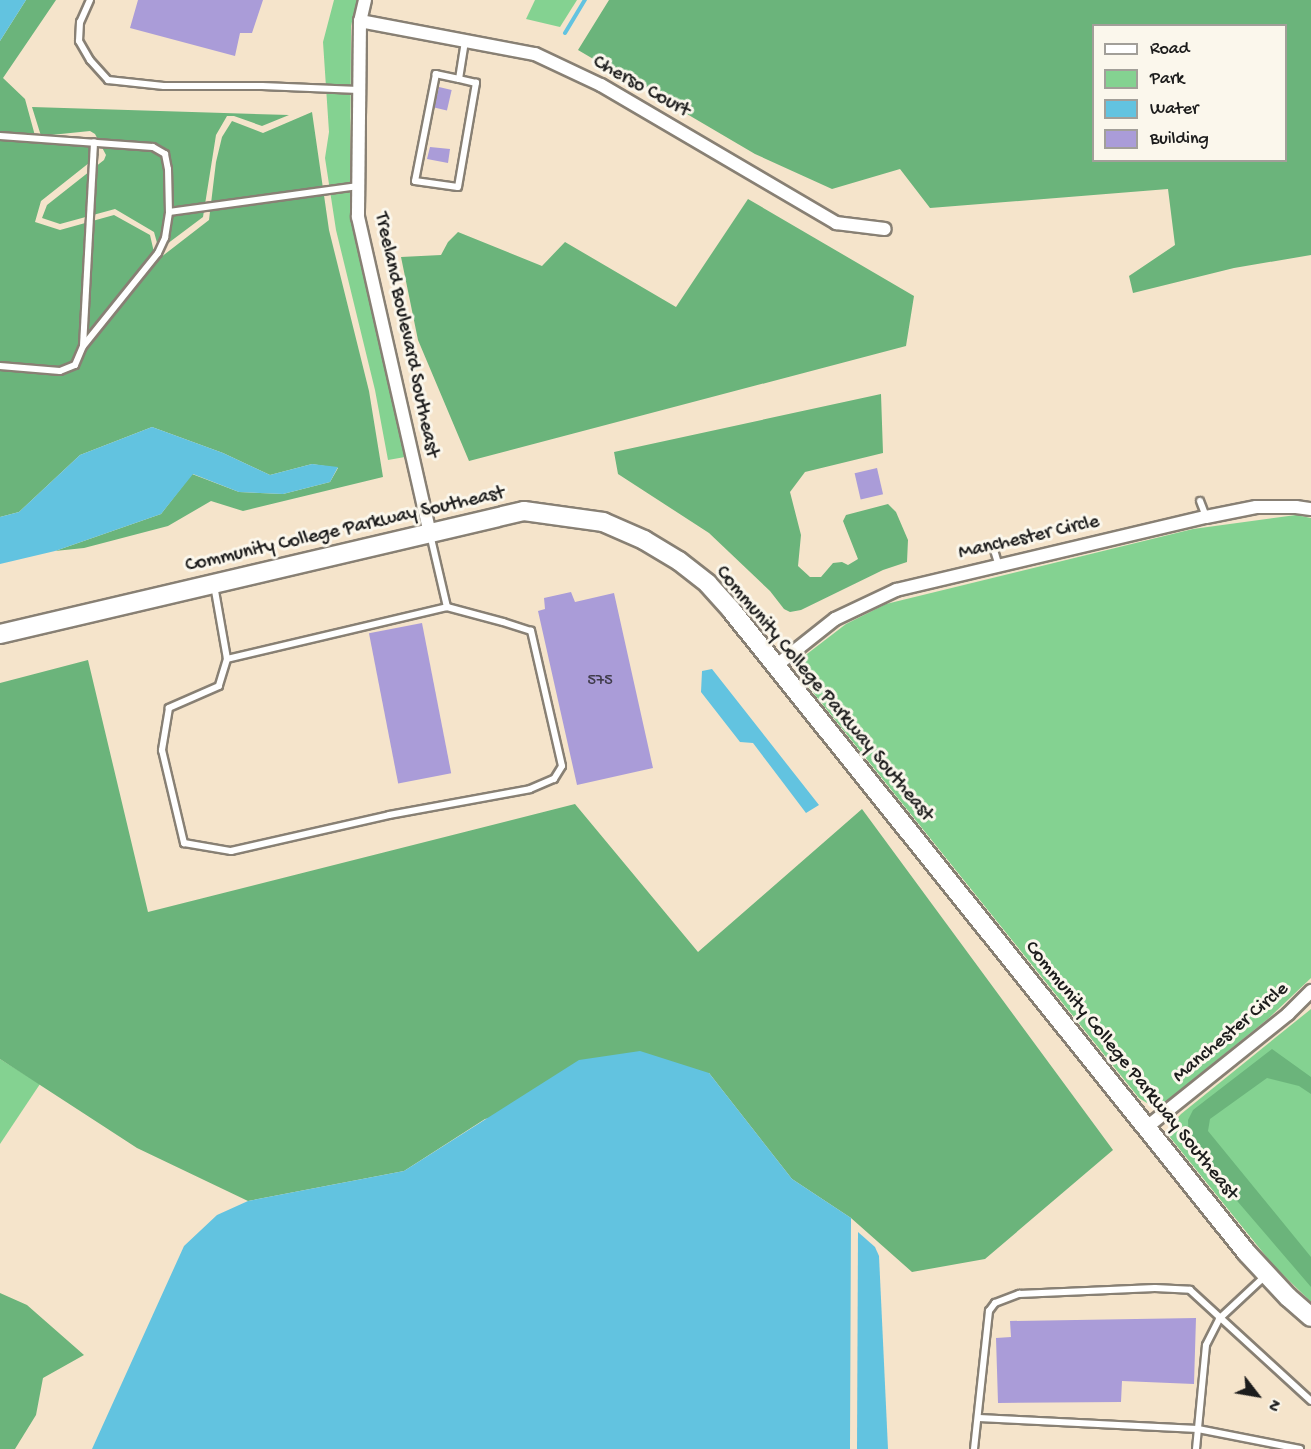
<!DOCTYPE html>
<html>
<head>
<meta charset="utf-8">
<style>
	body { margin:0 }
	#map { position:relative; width:1311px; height:1449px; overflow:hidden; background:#f5e4cb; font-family:"Gochi Hand",sans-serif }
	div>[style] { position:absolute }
	.green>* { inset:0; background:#84d291 }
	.forest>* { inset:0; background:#6bb47b }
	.water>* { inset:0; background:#62c3e0 }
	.stream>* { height:4px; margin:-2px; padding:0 2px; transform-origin:2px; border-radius:2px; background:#62c3e0 }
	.building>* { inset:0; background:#aa9cd8; transform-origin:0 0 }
	.roads { filter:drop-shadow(2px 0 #888074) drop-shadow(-2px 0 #888074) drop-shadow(0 2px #888074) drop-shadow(0 -2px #888074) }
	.lane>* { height:6px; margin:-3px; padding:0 3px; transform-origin:3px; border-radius:3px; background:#fff }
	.street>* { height:12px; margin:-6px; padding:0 6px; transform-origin:6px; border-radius:6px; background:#fff }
	.secondary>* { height:18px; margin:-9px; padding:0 9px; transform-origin:9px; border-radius:9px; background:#fff }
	span { translate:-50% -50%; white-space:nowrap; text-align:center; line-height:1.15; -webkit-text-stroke:6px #fbf7ec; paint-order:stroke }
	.number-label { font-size:16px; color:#403c4b }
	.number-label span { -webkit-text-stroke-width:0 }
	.street-label { font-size:20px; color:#1c1c1c }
	.legend { position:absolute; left:1092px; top:24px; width:195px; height:138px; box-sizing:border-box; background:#fbf7ec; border:2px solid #a29f99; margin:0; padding:8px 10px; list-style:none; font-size:18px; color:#1c1c1c }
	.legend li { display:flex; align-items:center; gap:12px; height:30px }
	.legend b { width:30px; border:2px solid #a29f99 }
	.north { position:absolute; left:1227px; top:1365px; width:60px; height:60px; -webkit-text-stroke:4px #fbf7ec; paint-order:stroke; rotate:121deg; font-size:16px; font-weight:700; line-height:24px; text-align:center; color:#1c1c1c }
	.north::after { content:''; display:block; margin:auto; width:21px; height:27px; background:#1c1c1c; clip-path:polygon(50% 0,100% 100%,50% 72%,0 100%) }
</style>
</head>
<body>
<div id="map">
	<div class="green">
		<i style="clip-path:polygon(334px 0,357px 0,351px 26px,350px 217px,405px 457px,388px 460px,375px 390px,336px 230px,325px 158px,329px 132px,323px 42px)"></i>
		<i style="clip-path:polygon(535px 0,577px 0,560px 27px,526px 19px)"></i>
		<i style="clip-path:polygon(1296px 515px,1311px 518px,1311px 978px,1269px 1018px,1164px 1103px,1150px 1105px,1139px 1098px,803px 680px,799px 667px,803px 657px,846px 624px,886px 604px,1193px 529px)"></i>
		<i style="clip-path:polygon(1311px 1009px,1311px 1302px,1273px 1265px,1169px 1136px,1170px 1126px,1181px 1114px)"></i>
		<i style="clip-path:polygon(0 1059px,40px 1084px,0 1144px)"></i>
	</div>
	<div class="forest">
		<i style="clip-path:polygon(26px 0,56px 0,3px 78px,25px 99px,37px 143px,89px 137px,99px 155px,41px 201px,35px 222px,60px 230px,114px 215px,150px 235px,156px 261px,209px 220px,216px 162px,222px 137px,232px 121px,263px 133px,312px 112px,329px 230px,369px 391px,383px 477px,243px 511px,211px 501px,168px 526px,84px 548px,55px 551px,161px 514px,192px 474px,239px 492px,283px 494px,330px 482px,338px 468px,312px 464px,270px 475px,223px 453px,152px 427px,80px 455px,19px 512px,0 517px,0 41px)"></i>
		<i style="clip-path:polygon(evenodd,609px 0,1311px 0,1311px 255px,1234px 268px,1133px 293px,1129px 276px,1175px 245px,1168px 189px,930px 208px,900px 169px,832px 189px,755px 154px,578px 50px,609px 0,1094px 26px,1286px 26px,1286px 160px,1094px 160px,1094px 26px)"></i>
		<i style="clip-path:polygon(32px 107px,289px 115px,262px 126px,234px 116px,227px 116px,216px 135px,203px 217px,159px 250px,154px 232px,115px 209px,60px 224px,42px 218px,47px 205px,104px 160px,106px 155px,95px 134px,90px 131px,41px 136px)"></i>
		<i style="clip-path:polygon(748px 199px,914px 296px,906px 346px,469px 461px,418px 340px,401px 257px,441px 255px,448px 242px,458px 232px,542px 266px,565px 242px,676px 307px)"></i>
		<i style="clip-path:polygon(881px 394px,883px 453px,805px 472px,790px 492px,801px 535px,798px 566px,810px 577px,821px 577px,833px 563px,842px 562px,848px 565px,858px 559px,843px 521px,846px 515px,888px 504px,896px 512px,908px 540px,907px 562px,883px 570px,801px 610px,790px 612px,784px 609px,770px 591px,709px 533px,618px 474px,614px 452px)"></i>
		<i style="clip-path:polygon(88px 660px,148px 912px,575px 804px,698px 952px,862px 809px,1113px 1150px,985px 1259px,912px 1272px,851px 1218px,792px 1179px,709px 1073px,485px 1119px,404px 1171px,248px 1201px,137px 1148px,0 1059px,0 683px)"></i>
		<i style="clip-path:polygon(1272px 1049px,1311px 1077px,1311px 1094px,1299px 1086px,1267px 1078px,1210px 1119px,1208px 1131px,1311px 1257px,1311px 1287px,1189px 1145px,1188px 1120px,1193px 1110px)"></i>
		<i style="clip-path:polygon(0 1293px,27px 1305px,84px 1355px,43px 1378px,36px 1415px,15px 1449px,0 1449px)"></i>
	</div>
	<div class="water">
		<i style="clip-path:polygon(0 0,26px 0,0 41px)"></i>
		<i style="clip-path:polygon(152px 427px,223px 453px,270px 475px,312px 464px,338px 467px,330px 482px,283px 494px,239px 492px,193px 474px,161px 514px,55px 551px,0 564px,0 517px,19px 512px,80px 455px)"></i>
		<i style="clip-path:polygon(712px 669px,819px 805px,806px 813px,753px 743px,740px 742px,701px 692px,702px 671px)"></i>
		<i style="clip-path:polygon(640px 1051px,709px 1073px,792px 1179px,851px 1218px,850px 1449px,92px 1449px,184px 1246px,217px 1215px,248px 1201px,404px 1171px,579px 1060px)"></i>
		<i style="clip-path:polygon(858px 1232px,875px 1247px,879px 1256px,888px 1449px,857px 1449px)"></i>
	</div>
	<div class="stream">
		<i style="left:565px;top:33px;width:39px;rotate:-59deg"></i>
	</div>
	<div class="building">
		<i style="clip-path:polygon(138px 0,263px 0,252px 33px,240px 33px,235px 56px,130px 28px)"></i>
		<i style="left:439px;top:87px;width:13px;height:21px;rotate:13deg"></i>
		<i style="clip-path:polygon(430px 147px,450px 149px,448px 163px,427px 159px)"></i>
		<i style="left:877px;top:468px;width:27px;height:23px;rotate:77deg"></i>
		<i style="clip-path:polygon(571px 592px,575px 602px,614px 593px,653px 768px,577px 785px,538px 611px,545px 609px,544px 598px)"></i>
		<i style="left:422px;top:623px;width:153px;height:54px;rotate:79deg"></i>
		<i style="clip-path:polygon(1196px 1318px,1194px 1384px,1122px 1381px,1121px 1402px,998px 1403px,996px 1338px,1011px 1337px,1010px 1321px)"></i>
	</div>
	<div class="roads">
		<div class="lane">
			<i style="left:90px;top:0;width:24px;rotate:114deg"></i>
			<i style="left:80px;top:22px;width:19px;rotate:93deg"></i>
			<i style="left:79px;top:41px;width:22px;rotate:60deg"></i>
			<i style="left:90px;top:60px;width:27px;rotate:48deg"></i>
			<i style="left:108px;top:80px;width:56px;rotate:6.1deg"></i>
			<i style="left:164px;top:86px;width:98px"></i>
			<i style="left:262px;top:86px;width:97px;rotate:2.4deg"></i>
			<i style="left:459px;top:79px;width:24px;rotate:-168deg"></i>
			<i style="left:436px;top:74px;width:109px;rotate:101.1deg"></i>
			<i style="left:415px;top:181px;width:43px;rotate:7.9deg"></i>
			<i style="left:458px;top:187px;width:106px;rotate:-80.2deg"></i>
			<i style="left:476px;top:83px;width:17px;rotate:-167deg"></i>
			<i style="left:459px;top:79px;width:38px;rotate:-81deg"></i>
			<i style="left:0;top:136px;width:153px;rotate:4.1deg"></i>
			<i style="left:153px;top:147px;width:14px;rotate:30deg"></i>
			<i style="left:165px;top:154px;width:15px;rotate:79deg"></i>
			<i style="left:168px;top:169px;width:43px;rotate:88.7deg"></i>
			<i style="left:169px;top:212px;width:191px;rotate:-7.8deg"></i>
			<i style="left:84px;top:345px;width:118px;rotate:-51.2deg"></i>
			<i style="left:158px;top:253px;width:17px;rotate:-65deg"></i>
			<i style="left:165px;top:238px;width:26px;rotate:-81deg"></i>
			<i style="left:0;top:366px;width:60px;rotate:4.8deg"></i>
			<i style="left:60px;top:371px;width:16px;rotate:-22deg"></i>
			<i style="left:75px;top:365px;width:21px;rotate:-67deg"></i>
			<i style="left:83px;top:346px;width:204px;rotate:-86.9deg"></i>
			<i style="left:1200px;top:501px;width:17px;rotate:69deg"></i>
			<i style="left:430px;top:534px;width:75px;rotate:76.9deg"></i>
			<i style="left:994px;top:550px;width:17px;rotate:73deg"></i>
			<i style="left:214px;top:585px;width:75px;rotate:80deg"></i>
			<i style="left:227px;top:659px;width:28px;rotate:107deg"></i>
			<i style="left:219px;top:686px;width:55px;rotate:156.3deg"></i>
			<i style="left:169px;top:708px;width:43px;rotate:99.5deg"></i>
			<i style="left:162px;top:750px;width:96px;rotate:76.7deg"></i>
			<i style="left:184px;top:843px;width:48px;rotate:9.7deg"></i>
			<i style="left:231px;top:851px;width:162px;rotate:-12.8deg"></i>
			<i style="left:389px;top:815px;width:143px;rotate:-10.4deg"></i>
			<i style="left:530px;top:789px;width:26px;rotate:-23deg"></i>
			<i style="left:554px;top:779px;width:15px;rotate:-58deg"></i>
			<i style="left:562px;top:766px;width:139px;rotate:-102.9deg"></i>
			<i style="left:531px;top:631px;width:29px;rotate:-162deg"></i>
			<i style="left:503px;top:622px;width:58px;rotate:-165deg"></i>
			<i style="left:447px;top:607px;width:226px;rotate:166.7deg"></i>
			<i style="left:979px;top:1418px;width:219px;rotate:2.9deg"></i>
			<i style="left:1198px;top:1429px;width:104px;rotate:11.1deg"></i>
			<i style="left:974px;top:1449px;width:139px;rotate:-83.8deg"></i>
			<i style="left:989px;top:1311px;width:10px;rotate:-53deg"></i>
			<i style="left:995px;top:1303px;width:26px;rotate:-21deg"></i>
			<i style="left:1019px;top:1294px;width:136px;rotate:-2.5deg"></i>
			<i style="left:1155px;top:1288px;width:35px;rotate:3deg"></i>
			<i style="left:1190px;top:1290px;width:164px;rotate:42.5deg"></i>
			<i style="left:1196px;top:1449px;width:104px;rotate:-84.5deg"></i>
			<i style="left:1206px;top:1345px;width:29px;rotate:-63deg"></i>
			<i style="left:1219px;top:1319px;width:62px;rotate:-43deg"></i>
		</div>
		<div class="street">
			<i style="left:365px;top:0;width:22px;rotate:103deg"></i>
			<i style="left:360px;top:21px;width:196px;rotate:90.6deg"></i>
			<i style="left:358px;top:217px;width:325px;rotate:77.2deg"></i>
			<i style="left:360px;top:21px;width:178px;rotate:10.7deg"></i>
			<i style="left:535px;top:54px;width:73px;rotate:25.2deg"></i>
			<i style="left:601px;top:85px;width:273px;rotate:30.4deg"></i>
			<i style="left:836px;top:223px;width:49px;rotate:7deg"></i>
			<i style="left:777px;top:665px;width:74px;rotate:-38.4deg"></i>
			<i style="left:835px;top:619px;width:68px;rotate:-25.4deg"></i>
			<i style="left:896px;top:590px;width:318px;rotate:-13.3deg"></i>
			<i style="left:1206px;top:517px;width:51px;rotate:-11.3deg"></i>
			<i style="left:1256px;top:507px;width:40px"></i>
			<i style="left:1296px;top:507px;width:15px;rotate:8deg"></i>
			<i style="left:1147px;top:1127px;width:181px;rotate:-38.7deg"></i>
			<i style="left:1288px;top:1014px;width:33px;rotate:-45deg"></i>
		</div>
		<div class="secondary">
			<i style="left:0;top:634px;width:538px;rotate:-13.21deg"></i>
			<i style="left:524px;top:511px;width:80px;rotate:7.9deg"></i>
			<i style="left:603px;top:522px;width:45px;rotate:23.7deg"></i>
			<i style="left:644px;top:540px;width:41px;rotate:31deg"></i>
			<i style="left:679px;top:561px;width:37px;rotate:38deg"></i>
			<i style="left:708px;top:584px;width:36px;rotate:48deg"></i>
			<i style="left:732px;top:611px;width:822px;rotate:51.27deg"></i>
			<i style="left:1246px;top:1252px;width:62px;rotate:47deg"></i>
			<i style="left:1288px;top:1297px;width:30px;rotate:41deg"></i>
		</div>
	</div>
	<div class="number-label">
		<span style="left:600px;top:682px">575</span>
	</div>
	<div class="street-label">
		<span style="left:641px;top:87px;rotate:29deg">Cherso Court</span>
		<span style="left:406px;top:335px;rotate:78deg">Treeland Boulevard Southeast</span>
		<span style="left:345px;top:530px;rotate:-13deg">Community College Parkway Southeast</span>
		<span style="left:1029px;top:538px;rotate:-13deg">Manchester Circle</span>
		<span style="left:824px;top:694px;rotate:50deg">Community College Parkway Southeast</span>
		<span style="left:1231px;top:1033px;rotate:-40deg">Manchester Circle</span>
		<span style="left:1131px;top:1071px;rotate:51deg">Community College Parkway Southeast</span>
	</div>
	<ul class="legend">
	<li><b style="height:8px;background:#fff"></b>Road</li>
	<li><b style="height:16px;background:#84d291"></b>Park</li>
	<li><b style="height:16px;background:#62c3e0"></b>Water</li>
	<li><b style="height:16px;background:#aa9cd8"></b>Building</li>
	</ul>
	<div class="north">N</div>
</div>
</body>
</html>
